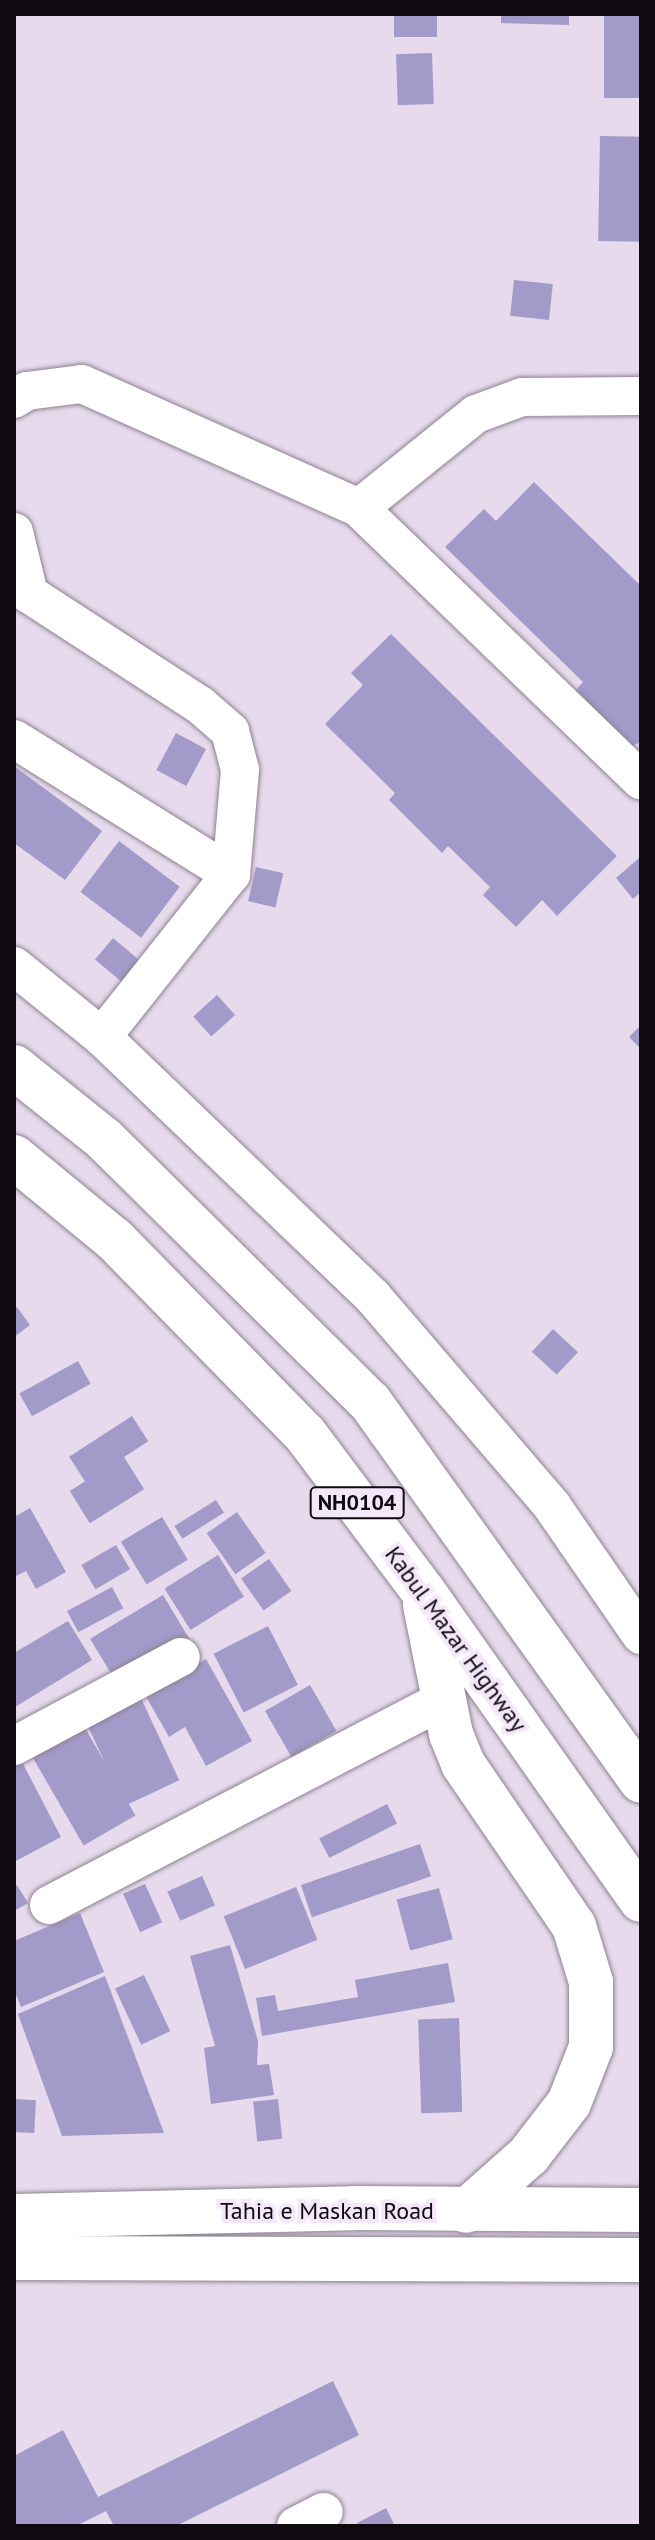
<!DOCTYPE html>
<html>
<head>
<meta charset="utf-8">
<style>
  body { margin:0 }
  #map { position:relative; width:655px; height:2540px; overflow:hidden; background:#e6daec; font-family:"PT Sans",sans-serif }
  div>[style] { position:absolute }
  .building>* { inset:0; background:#a29ac8; transform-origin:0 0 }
  .roads { filter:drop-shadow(0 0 2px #8e8292) drop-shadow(0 0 2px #8e8292) }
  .minor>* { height:38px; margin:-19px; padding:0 19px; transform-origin:19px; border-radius:19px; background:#fff }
  .major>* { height:44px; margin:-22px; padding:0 22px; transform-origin:22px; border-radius:22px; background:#fff }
  .highway>* { height:44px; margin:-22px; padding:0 22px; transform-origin:22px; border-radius:22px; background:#fff }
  span { translate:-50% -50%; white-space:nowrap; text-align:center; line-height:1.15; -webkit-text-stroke:8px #f4e7f9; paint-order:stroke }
  .shield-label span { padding:2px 6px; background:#f4e7f9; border:2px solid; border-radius:6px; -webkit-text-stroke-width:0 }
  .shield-label { font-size:22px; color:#0e0a10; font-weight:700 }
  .street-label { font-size:24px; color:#0e0a10 }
  .frame { position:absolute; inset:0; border:16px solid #0e0a10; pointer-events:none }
</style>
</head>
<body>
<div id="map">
  <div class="building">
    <i style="left:394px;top:14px;width:43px;height:23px"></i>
    <i style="clip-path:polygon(501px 14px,569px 14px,569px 25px,501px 23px)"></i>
    <i style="left:604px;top:14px;width:37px;height:84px"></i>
    <i style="left:432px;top:53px;width:51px;height:36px;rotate:88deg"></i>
    <i style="left:600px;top:136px;width:41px;height:105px;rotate:1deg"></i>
    <i style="left:514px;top:280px;width:39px;height:36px;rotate:6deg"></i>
    <i style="clip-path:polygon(534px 482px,641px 586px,641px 742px,632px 746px,576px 690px,583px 682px,445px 547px,484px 509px,496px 521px)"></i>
    <i style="clip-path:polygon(391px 634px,617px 856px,557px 916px,542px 900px,516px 927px,483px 895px,490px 887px,448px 846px,442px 853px,389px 800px,395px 793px,325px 724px,363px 685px,351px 673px)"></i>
    <i style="left:176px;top:733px;width:34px;height:42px;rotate:28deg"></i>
    <i style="clip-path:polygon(14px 766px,102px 831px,65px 880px,14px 843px)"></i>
    <i style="left:119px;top:841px;width:76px;height:64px;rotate:37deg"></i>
    <i style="clip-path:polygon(639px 858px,641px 892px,633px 899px,616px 878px)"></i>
    <i style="left:256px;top:867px;width:28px;height:35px;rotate:13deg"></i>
    <i style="left:113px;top:938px;width:35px;height:28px;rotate:40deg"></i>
    <i style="left:217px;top:995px;width:27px;height:32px;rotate:48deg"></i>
    <i style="clip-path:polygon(641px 1025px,641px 1049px,629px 1037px)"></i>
    <i style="clip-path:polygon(17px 1307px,30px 1325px,14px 1337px,14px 1309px)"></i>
    <i style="left:553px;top:1329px;width:34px;height:31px;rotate:43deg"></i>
    <i style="left:78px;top:1361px;width:26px;height:67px;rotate:61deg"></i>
    <i style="left:132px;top:1416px;width:30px;height:75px;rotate:57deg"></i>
    <i style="left:124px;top:1457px;width:38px;height:64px;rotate:58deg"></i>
    <i style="left:216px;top:1500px;width:15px;height:49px;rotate:58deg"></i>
    <i style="clip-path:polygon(30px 1508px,66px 1572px,36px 1589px,26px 1571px,14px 1577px,14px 1517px)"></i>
    <i style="left:237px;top:1512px;width:50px;height:37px;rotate:55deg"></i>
    <i style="left:162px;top:1517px;width:50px;height:48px;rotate:59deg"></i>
    <i style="left:116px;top:1545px;width:28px;height:40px;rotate:60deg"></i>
    <i style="left:218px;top:1555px;width:49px;height:63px;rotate:58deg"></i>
    <i style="left:269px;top:1559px;width:39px;height:34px;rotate:55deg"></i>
    <i style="left:112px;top:1587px;width:24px;height:51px;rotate:62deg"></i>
    <i style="left:163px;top:1595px;width:51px;height:85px;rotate:59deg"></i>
    <i style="clip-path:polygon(68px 1621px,92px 1660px,15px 1707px,14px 1653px)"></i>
    <i style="left:268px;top:1626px;width:66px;height:61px;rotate:63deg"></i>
    <i style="clip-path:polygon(206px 1659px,252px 1741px,206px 1766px,185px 1727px,169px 1737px,144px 1693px)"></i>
    <i style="left:310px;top:1685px;width:53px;height:52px;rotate:60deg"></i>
    <i style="left:140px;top:1696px;width:93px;height:60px;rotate:65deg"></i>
    <i style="left:85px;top:1728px;width:101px;height:60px;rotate:60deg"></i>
    <i style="clip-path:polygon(21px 1760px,61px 1837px,14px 1862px,14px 1764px)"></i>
    <i style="left:387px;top:1804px;width:22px;height:76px;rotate:63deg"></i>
    <i style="left:420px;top:1844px;width:34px;height:126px;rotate:71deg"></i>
    <i style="left:202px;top:1876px;width:32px;height:38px;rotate:66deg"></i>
    <i style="left:145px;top:1884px;width:42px;height:24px;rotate:66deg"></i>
    <i style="clip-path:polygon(17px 1885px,28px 1903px,14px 1911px,14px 1887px)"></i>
    <i style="left:296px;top:1887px;width:57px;height:78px;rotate:68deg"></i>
    <i style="left:439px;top:1888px;width:53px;height:44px;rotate:75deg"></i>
    <i style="clip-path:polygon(80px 1913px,104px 1972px,21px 2007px,14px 1990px,14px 1941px)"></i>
    <i style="clip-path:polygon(230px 1945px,258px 2041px,257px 2065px,269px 2064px,274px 2095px,211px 2104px,204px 2048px,215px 2046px,190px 1956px)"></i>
    <i style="clip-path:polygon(448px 1963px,455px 2002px,262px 2036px,256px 1998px,275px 1995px,278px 2011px,358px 1997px,355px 1980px)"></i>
    <i style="left:144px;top:1975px;width:62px;height:32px;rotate:65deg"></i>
    <i style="clip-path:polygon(105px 1976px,164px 2133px,62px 2136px,18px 2014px)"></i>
    <i style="left:459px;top:2018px;width:94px;height:41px;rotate:88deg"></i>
    <i style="left:14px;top:2099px;width:22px;height:33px;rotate:3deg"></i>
    <i style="left:278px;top:2099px;width:40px;height:25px;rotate:84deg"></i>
    <i style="clip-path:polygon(333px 2381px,359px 2435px,176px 2526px,114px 2526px,106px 2511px,76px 2526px,14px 2526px,14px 2456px,63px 2430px,98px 2497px)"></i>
    <i style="clip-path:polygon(386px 2508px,395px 2526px,359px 2526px,357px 2523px)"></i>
  </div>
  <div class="roads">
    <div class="minor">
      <i style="left:14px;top:399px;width:15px;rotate:-32deg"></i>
      <i style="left:27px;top:391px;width:55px;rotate:-7.3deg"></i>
      <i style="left:82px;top:384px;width:303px;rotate:24.1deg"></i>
      <i style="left:359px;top:508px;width:392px;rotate:44deg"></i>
      <i style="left:359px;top:508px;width:150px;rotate:-38.8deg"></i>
      <i style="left:476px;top:414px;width:49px;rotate:-20.3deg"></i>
      <i style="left:522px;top:397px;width:119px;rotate:-0.5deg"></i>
      <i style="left:14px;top:532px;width:64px;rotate:76.4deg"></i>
      <i style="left:29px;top:594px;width:204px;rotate:33deg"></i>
      <i style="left:200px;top:705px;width:40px;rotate:41deg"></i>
      <i style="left:230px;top:731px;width:40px;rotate:75.6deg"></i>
      <i style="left:240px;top:770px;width:104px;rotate:94.9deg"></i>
      <i style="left:231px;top:874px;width:208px;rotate:128.4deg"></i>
      <i style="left:14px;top:739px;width:256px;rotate:31.9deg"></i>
      <i style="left:14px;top:966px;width:113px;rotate:38.9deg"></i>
      <i style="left:102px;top:1037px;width:376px;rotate:43.8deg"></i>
      <i style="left:373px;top:1297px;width:275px;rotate:49.4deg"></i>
      <i style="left:552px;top:1506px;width:157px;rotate:55.4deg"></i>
      <i style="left:14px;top:1746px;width:189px;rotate:-28.1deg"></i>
      <i style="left:49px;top:1905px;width:445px;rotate:-27.5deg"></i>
      <i style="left:296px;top:2526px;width:31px;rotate:-27deg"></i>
    </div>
    <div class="major">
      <i style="left:14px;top:2216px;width:340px;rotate:-1.3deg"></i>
      <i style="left:354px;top:2208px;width:287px;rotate:0.4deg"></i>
      <i style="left:14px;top:2258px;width:627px;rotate:0.18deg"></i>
    </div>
    <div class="highway">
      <i style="left:14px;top:1067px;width:115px;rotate:38.7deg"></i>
      <i style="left:104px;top:1139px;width:374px;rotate:44.7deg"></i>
      <i style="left:370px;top:1402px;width:466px;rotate:54.4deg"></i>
      <i style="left:14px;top:1157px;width:129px;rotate:39.4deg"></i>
      <i style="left:114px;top:1239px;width:273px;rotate:45.6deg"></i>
      <i style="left:305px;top:1434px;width:196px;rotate:53.1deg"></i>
      <i style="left:423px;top:1591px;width:378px;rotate:54.8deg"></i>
      <i style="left:425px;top:1605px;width:132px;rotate:78.6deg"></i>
      <i style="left:451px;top:1734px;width:32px;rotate:68deg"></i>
      <i style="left:463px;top:1764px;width:196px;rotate:55.6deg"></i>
      <i style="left:574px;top:1926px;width:59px;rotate:73.1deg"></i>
      <i style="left:591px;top:1982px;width:65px;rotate:90deg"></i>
      <i style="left:591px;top:2047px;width:60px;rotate:111.4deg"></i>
      <i style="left:569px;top:2103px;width:66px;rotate:127.6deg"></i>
      <i style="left:529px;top:2155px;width:84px;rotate:138.4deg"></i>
    </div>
  </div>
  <div class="shield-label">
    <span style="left:357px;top:1503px">NH0104</span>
  </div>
  <div class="street-label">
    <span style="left:456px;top:1639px;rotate:54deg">Kabul Mazar Highway</span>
    <span style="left:327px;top:2211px">Tahia e Maskan Road</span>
  </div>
  <div class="frame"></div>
</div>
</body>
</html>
